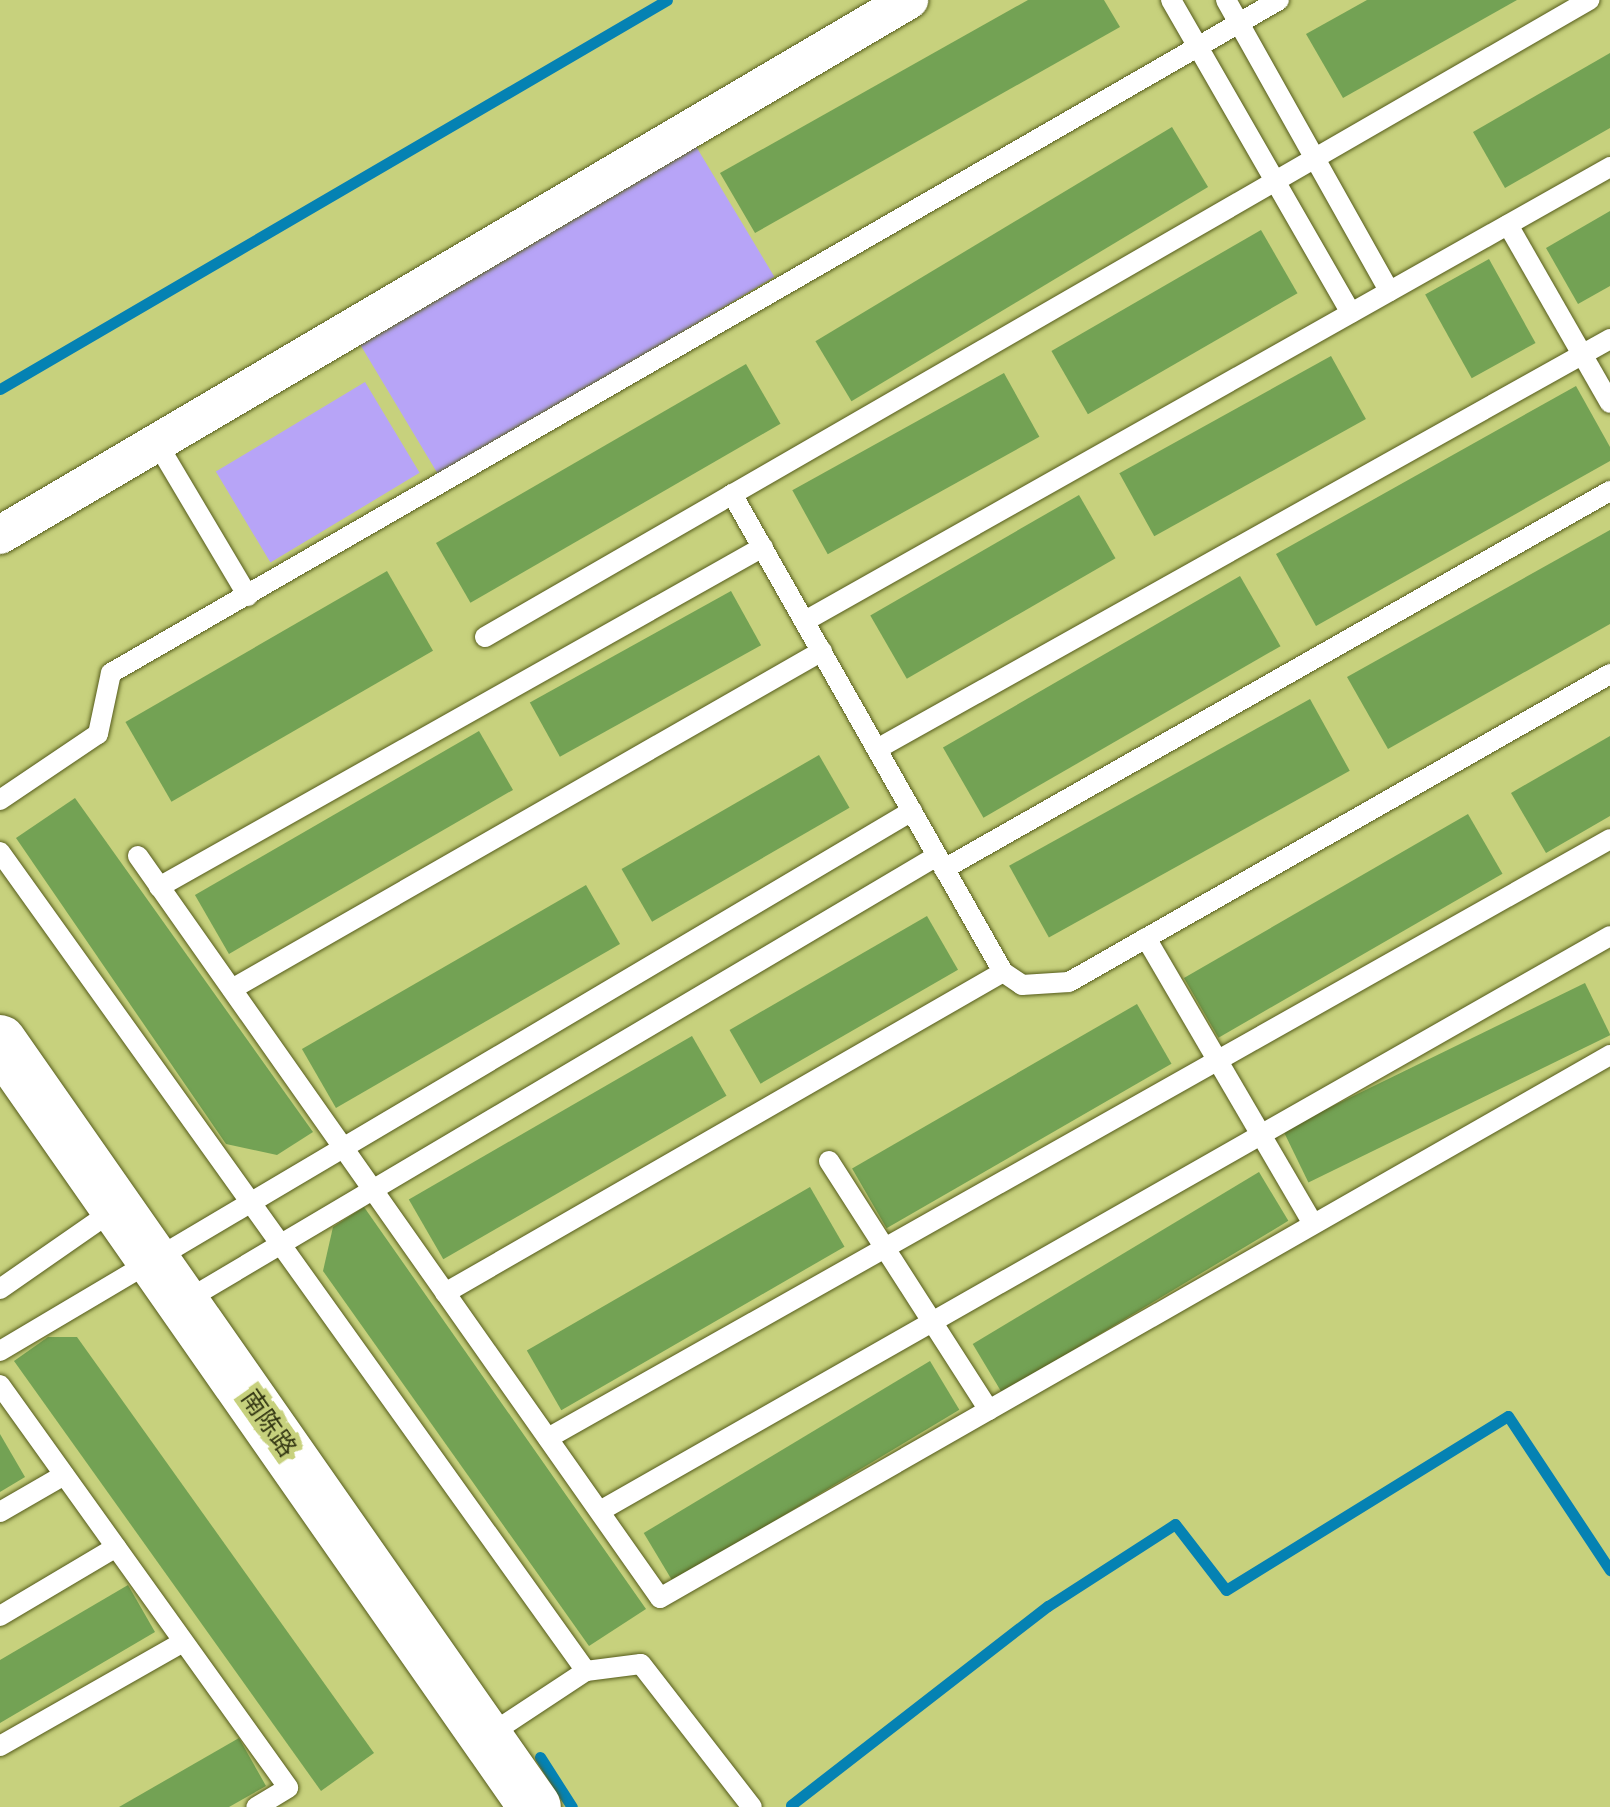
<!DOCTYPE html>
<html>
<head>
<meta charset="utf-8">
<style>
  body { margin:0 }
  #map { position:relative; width:1610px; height:1807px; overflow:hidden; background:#c7d17d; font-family:"IBM Plex Sans","Noto Sans SC",sans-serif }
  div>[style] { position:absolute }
  .green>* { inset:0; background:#b7a4f7; transform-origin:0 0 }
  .stream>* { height:11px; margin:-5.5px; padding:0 5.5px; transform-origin:5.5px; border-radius:5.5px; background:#0582b3 }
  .building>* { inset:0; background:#73a254; transform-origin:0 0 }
  .roads { filter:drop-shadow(0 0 2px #565c1c) drop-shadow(0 0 2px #565c1c) }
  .lane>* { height:20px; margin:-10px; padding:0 10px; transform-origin:10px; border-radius:10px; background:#fff }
  .street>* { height:38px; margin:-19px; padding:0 19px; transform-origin:19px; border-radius:19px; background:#fff }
  .secondary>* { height:52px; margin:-26px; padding:0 26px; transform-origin:26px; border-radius:26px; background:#fff }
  span { translate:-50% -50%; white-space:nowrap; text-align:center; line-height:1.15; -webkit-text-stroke:10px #c7d17d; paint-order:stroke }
  .street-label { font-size:25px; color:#313411 }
</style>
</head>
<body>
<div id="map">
  <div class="green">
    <i style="left:694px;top:143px;width:156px;height:390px;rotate:59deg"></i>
    <i style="left:365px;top:382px;width:106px;height:174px;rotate:59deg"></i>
  </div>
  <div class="stream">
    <i style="left:0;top:389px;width:772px;rotate:-30.25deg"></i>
    <i style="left:540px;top:1757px;width:59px;rotate:57.4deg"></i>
    <i style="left:791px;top:1805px;width:325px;rotate:-37.8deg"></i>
    <i style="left:1048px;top:1606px;width:151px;rotate:-32.8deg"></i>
    <i style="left:1175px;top:1524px;width:83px;rotate:52.3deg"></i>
    <i style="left:1226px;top:1590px;width:331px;rotate:-31.7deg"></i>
    <i style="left:1508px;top:1416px;width:185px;rotate:56.5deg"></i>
  </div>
  <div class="building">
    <i style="clip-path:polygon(1028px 0,1104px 0,1120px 27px,755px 233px,720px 173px)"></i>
    <i style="clip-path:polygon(1367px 0,1517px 0,1343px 98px,1306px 34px)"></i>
    <i style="clip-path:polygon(1610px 53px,1610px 128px,1505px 188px,1473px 132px)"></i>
    <i style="left:1172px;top:127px;width:70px;height:416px;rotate:59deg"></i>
    <i style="clip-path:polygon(1610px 211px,1610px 286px,1578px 304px,1546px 248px)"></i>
    <i style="left:1261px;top:230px;width:73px;height:242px;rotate:60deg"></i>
    <i style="left:1489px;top:259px;width:96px;height:73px;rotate:61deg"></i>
    <i style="left:1331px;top:356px;width:72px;height:242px;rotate:61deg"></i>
    <i style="left:746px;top:364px;width:69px;height:358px;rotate:60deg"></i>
    <i style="left:1004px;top:373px;width:73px;height:242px;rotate:61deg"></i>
    <i style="clip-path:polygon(1576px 386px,1610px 447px,1610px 461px,1316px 626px,1276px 554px)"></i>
    <i style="left:1079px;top:495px;width:73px;height:241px;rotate:60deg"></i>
    <i style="clip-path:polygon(1610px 530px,1610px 624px,1388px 749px,1347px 677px)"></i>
    <i style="left:387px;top:571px;width:92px;height:302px;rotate:60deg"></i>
    <i style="left:1240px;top:576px;width:81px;height:343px;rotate:60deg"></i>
    <i style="left:731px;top:591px;width:62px;height:230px;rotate:61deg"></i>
    <i style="left:1310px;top:699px;width:82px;height:344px;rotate:61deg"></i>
    <i style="left:479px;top:731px;width:68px;height:328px;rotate:60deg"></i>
    <i style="clip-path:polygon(1610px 736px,1610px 816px,1546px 853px,1511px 793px)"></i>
    <i style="left:819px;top:755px;width:61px;height:228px;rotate:60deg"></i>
    <i style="clip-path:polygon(75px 798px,313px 1132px,277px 1155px,226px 1144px,16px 838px)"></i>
    <i style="left:1468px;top:814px;width:69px;height:328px;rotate:60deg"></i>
    <i style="left:586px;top:885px;width:68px;height:328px;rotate:60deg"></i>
    <i style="left:927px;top:916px;width:62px;height:228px;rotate:60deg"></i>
    <i style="left:1585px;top:983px;width:58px;height:336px;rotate:64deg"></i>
    <i style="left:1137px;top:1004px;width:69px;height:329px;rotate:60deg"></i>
    <i style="left:692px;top:1036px;width:69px;height:327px;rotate:60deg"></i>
    <i style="left:1259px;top:1172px;width:57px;height:334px;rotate:59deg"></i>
    <i style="left:810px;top:1187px;width:69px;height:327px;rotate:60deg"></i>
    <i style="clip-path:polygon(364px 1207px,646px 1609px,589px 1646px,323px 1271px,333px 1227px)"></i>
    <i style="clip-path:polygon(48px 1337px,77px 1337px,374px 1753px,321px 1791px,14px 1361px)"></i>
    <i style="left:930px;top:1361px;width:57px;height:334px;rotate:59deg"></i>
    <i style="clip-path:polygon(0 1434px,25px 1477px,0 1492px)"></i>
    <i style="clip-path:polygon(128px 1585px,155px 1632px,0 1723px,0 1660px)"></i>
    <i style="clip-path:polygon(239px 1738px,266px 1786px,229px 1807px,119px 1807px)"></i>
  </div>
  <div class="roads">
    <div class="lane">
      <i style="left:1171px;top:0;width:361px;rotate:60.1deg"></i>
      <i style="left:1226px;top:0;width:334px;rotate:60.7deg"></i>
      <i style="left:1508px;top:225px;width:205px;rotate:60.2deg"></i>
      <i style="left:157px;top:443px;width:178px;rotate:59.3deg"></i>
      <i style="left:732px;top:494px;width:549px;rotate:60.45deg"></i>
      <i style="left:1003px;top:972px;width:23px;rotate:34deg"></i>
      <i style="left:1022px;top:985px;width:47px;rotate:-3.7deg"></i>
      <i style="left:1069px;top:982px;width:623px;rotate:-29.65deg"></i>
      <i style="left:805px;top:621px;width:924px;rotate:-29.42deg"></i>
      <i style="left:485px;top:637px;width:1275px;rotate:-29.98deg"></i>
      <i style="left:877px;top:749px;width:840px;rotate:-29.22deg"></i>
      <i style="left:0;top:800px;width:118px;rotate:-34deg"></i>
      <i style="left:98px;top:734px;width:62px;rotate:-78deg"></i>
      <i style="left:111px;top:673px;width:1348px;rotate:-29.95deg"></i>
      <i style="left:0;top:852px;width:1007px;rotate:54.42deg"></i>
      <i style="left:586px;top:1671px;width:116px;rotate:146.6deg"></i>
      <i style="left:138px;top:856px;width:907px;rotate:54.87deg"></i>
      <i style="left:660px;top:1598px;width:1094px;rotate:-29.75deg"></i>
      <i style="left:944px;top:869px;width:766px;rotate:-29.58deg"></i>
      <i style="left:159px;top:887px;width:693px;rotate:-29.38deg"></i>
      <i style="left:1146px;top:938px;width:331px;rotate:59.7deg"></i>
      <i style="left:232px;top:989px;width:680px;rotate:-29.81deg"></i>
      <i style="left:829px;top:1161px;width:296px;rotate:57.3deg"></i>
      <i style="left:0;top:1289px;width:140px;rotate:-34.8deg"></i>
      <i style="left:445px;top:1293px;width:644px;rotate:-29.91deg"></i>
      <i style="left:185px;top:1301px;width:874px;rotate:-30.62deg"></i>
      <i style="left:0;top:1351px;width:1060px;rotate:-30.63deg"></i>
      <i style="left:0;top:1385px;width:495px;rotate:54.4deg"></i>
      <i style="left:288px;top:1788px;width:37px;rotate:149deg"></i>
      <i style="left:548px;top:1438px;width:1219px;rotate:-29.42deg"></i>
      <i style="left:600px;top:1511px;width:1162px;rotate:-29.65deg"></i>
      <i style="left:0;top:1512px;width:74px;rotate:-30deg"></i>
      <i style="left:0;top:1616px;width:135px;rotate:-30.7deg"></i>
      <i style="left:586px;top:1671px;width:55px;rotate:-7.3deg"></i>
      <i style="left:641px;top:1664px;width:181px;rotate:52.2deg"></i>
      <i style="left:0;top:1746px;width:210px;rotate:-29.6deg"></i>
    </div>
    <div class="street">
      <i style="left:0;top:535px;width:1055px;rotate:-30.48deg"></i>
    </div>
    <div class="secondary">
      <i style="left:0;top:1041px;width:934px;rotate:55.07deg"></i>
    </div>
  </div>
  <div class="street-label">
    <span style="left:269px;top:1423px;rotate:55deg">南陈路</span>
  </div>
</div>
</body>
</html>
